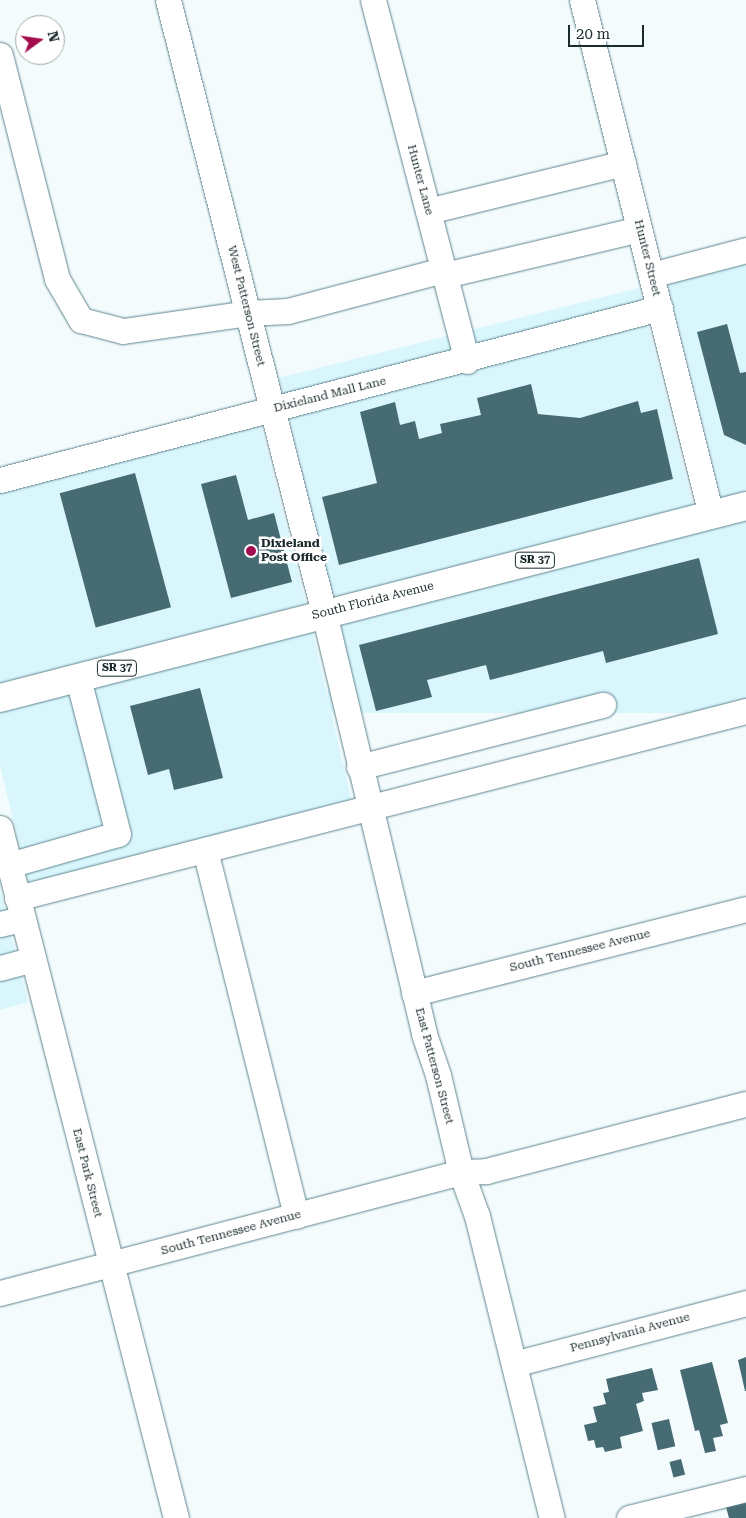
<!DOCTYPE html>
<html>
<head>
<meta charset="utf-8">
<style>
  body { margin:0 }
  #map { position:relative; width:746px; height:1518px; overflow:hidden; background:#f3fbfd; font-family:"Roboto Serif",serif }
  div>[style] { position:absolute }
  .built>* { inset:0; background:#d9f6fd; transform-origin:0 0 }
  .building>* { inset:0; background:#476b73; transform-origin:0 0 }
  .roads { filter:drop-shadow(0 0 1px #5f848d) drop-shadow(0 0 1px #5f848d) }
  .minor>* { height:25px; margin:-12.5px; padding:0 12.5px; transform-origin:12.5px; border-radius:12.5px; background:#fff }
  .major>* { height:28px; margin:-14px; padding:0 14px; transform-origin:14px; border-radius:14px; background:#fff }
  .dots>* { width:14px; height:14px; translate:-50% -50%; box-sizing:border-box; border:2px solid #fff; border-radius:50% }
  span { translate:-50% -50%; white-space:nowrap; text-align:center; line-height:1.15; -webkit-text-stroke:5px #fff; paint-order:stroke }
  .shield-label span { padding:1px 4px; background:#fff; border:1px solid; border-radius:4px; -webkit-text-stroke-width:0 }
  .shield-label { font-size:11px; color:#1a2a2d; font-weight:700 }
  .street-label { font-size:12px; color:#1a2a2d }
  .poi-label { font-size:12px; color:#1a2a2d; font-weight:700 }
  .left { translate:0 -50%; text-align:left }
  .north { position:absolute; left:15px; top:15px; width:50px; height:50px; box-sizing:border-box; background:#fff; border:1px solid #a3aaab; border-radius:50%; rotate:76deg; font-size:14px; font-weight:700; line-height:20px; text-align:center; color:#1a2a2d }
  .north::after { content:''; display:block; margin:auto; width:18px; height:22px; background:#a30d4d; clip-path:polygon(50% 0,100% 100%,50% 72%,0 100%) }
  .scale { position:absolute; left:568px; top:25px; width:76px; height:22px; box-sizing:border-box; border:2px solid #1a2a2d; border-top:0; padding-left:6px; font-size:15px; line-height:18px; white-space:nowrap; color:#1a2a2d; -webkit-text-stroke:4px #fff; paint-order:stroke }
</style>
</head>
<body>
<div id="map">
  <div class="built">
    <i style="clip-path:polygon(746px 255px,746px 493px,722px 499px,667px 279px)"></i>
    <i style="left:639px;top:288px;width:225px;height:371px;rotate:76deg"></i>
    <i style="clip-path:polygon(255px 402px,306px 604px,0 684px,0 473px)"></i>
    <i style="left:746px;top:520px;width:193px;height:418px;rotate:90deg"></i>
    <i style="clip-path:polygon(312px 629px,353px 807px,29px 886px,0 766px,0 711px)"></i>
    <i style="clip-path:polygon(0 889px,28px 1002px,0 1010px)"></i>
  </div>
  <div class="building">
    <i style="clip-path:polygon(727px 324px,740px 373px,746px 372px,746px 445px,724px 435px,697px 332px)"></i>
    <i style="clip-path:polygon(531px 384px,538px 414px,580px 418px,638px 401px,641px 413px,657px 409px,673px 479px,339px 565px,322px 497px,377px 483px,360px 412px,395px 402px,400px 425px,415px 421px,419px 439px,442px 433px,440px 424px,481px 415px,477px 398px)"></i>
    <i style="left:135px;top:473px;width:139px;height:78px;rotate:75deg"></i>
    <i style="clip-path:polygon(236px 475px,248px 520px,274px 513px,292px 582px,231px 598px,201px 484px)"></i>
    <i style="clip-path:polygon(699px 558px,718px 634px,606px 663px,603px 651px,490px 680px,486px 665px,427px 680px,432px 697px,376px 711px,359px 645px)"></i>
    <i style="clip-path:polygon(200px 688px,223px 778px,174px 790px,169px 769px,148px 775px,130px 706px)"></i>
    <i style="clip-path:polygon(746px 1357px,746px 1391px,745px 1391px,738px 1360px)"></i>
    <i style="clip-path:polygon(712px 1362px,728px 1423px,720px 1425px,723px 1436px,713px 1438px,716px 1451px,705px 1453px,699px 1430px,695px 1431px,680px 1370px)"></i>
    <i style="clip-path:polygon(652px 1368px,658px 1390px,642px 1393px,644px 1401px,636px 1404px,643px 1431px,620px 1437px,622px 1448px,605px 1452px,603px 1447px,596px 1448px,594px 1440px,588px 1441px,584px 1425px,597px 1422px,593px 1407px,606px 1404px,603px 1393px,609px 1392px,606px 1379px)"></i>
    <i style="left:669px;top:1419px;width:28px;height:18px;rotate:77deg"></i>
    <i style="left:681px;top:1459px;width:16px;height:12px;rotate:75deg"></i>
    <i style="clip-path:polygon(746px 1502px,746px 1518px,729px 1518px,726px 1507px)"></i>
  </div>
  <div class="roads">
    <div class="minor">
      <i style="left:168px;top:0;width:633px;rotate:75.72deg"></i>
      <i style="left:324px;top:613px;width:433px;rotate:76.6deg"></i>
      <i style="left:424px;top:1034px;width:43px;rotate:71.1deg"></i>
      <i style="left:438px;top:1075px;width:100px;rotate:76.7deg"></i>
      <i style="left:461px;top:1172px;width:47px;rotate:70deg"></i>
      <i style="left:477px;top:1216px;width:311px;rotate:76.1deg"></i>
      <i style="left:373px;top:0;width:373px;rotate:75.4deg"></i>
      <i style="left:582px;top:0;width:531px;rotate:75.94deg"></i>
      <i style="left:0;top:55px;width:231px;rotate:75.7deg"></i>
      <i style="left:57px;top:279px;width:48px;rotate:59.7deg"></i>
      <i style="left:81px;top:320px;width:43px;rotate:14.7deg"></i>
      <i style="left:123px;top:331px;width:126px;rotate:-8.2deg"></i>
      <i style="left:248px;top:313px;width:40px;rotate:-2.9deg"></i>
      <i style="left:288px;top:311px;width:160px;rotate:-14.8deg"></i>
      <i style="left:428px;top:211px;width:201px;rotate:-13.8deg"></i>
      <i style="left:445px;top:275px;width:199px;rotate:-13.3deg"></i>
      <i style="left:651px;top:275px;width:98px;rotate:-14.7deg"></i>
      <i style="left:0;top:480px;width:682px;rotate:-14.61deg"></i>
      <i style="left:359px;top:767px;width:252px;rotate:-14.3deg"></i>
      <i style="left:0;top:828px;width:712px;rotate:75.69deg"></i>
      <i style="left:205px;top:850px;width:377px;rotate:76deg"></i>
      <i style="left:9px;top:865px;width:113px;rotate:-15.9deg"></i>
      <i style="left:118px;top:834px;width:161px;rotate:-104.4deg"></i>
      <i style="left:17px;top:898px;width:753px;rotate:-14.39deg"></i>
      <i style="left:0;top:924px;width:23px;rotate:-13deg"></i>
      <i style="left:0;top:968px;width:34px;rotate:-15deg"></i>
      <i style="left:414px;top:993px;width:342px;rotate:-14.2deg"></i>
      <i style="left:0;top:1293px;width:477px;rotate:-14.7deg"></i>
      <i style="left:461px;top:1172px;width:25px;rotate:-2deg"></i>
      <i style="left:486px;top:1171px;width:268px;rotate:-14.5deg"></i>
      <i style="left:514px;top:1364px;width:240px;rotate:-14.7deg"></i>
      <i style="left:629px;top:1518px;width:121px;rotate:-13.9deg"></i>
    </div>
    <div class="major">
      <i style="left:0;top:698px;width:770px;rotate:-14.43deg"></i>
    </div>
  </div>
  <div class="dots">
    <i style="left:251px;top:551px;background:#a30d4d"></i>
  </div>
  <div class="shield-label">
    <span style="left:535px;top:560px">SR 37</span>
    <span style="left:117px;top:668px">SR 37</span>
  </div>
  <div class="street-label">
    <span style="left:420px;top:180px;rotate:75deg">Hunter Lane</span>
    <span style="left:647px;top:258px;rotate:76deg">Hunter Street</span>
    <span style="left:246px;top:306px;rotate:76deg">West Patterson Street</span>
    <span style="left:330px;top:395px;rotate:-14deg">Dixieland Mall Lane</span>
    <span style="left:373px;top:601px;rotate:-14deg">South Florida Avenue</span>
    <span style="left:580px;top:951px;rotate:-14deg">South Tennessee Avenue</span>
    <span style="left:434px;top:1066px;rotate:75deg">East Patterson Street</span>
    <span style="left:87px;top:1173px;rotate:76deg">East Park Street</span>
    <span style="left:231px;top:1233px;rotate:-15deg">South Tennessee Avenue</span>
    <span style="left:630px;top:1333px;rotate:-15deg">Pennsylvania Avenue</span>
  </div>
  <div class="poi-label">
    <span class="left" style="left:261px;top:551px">Dixieland<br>Post Office</span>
  </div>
  <div class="north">N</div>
  <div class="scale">20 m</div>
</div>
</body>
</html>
